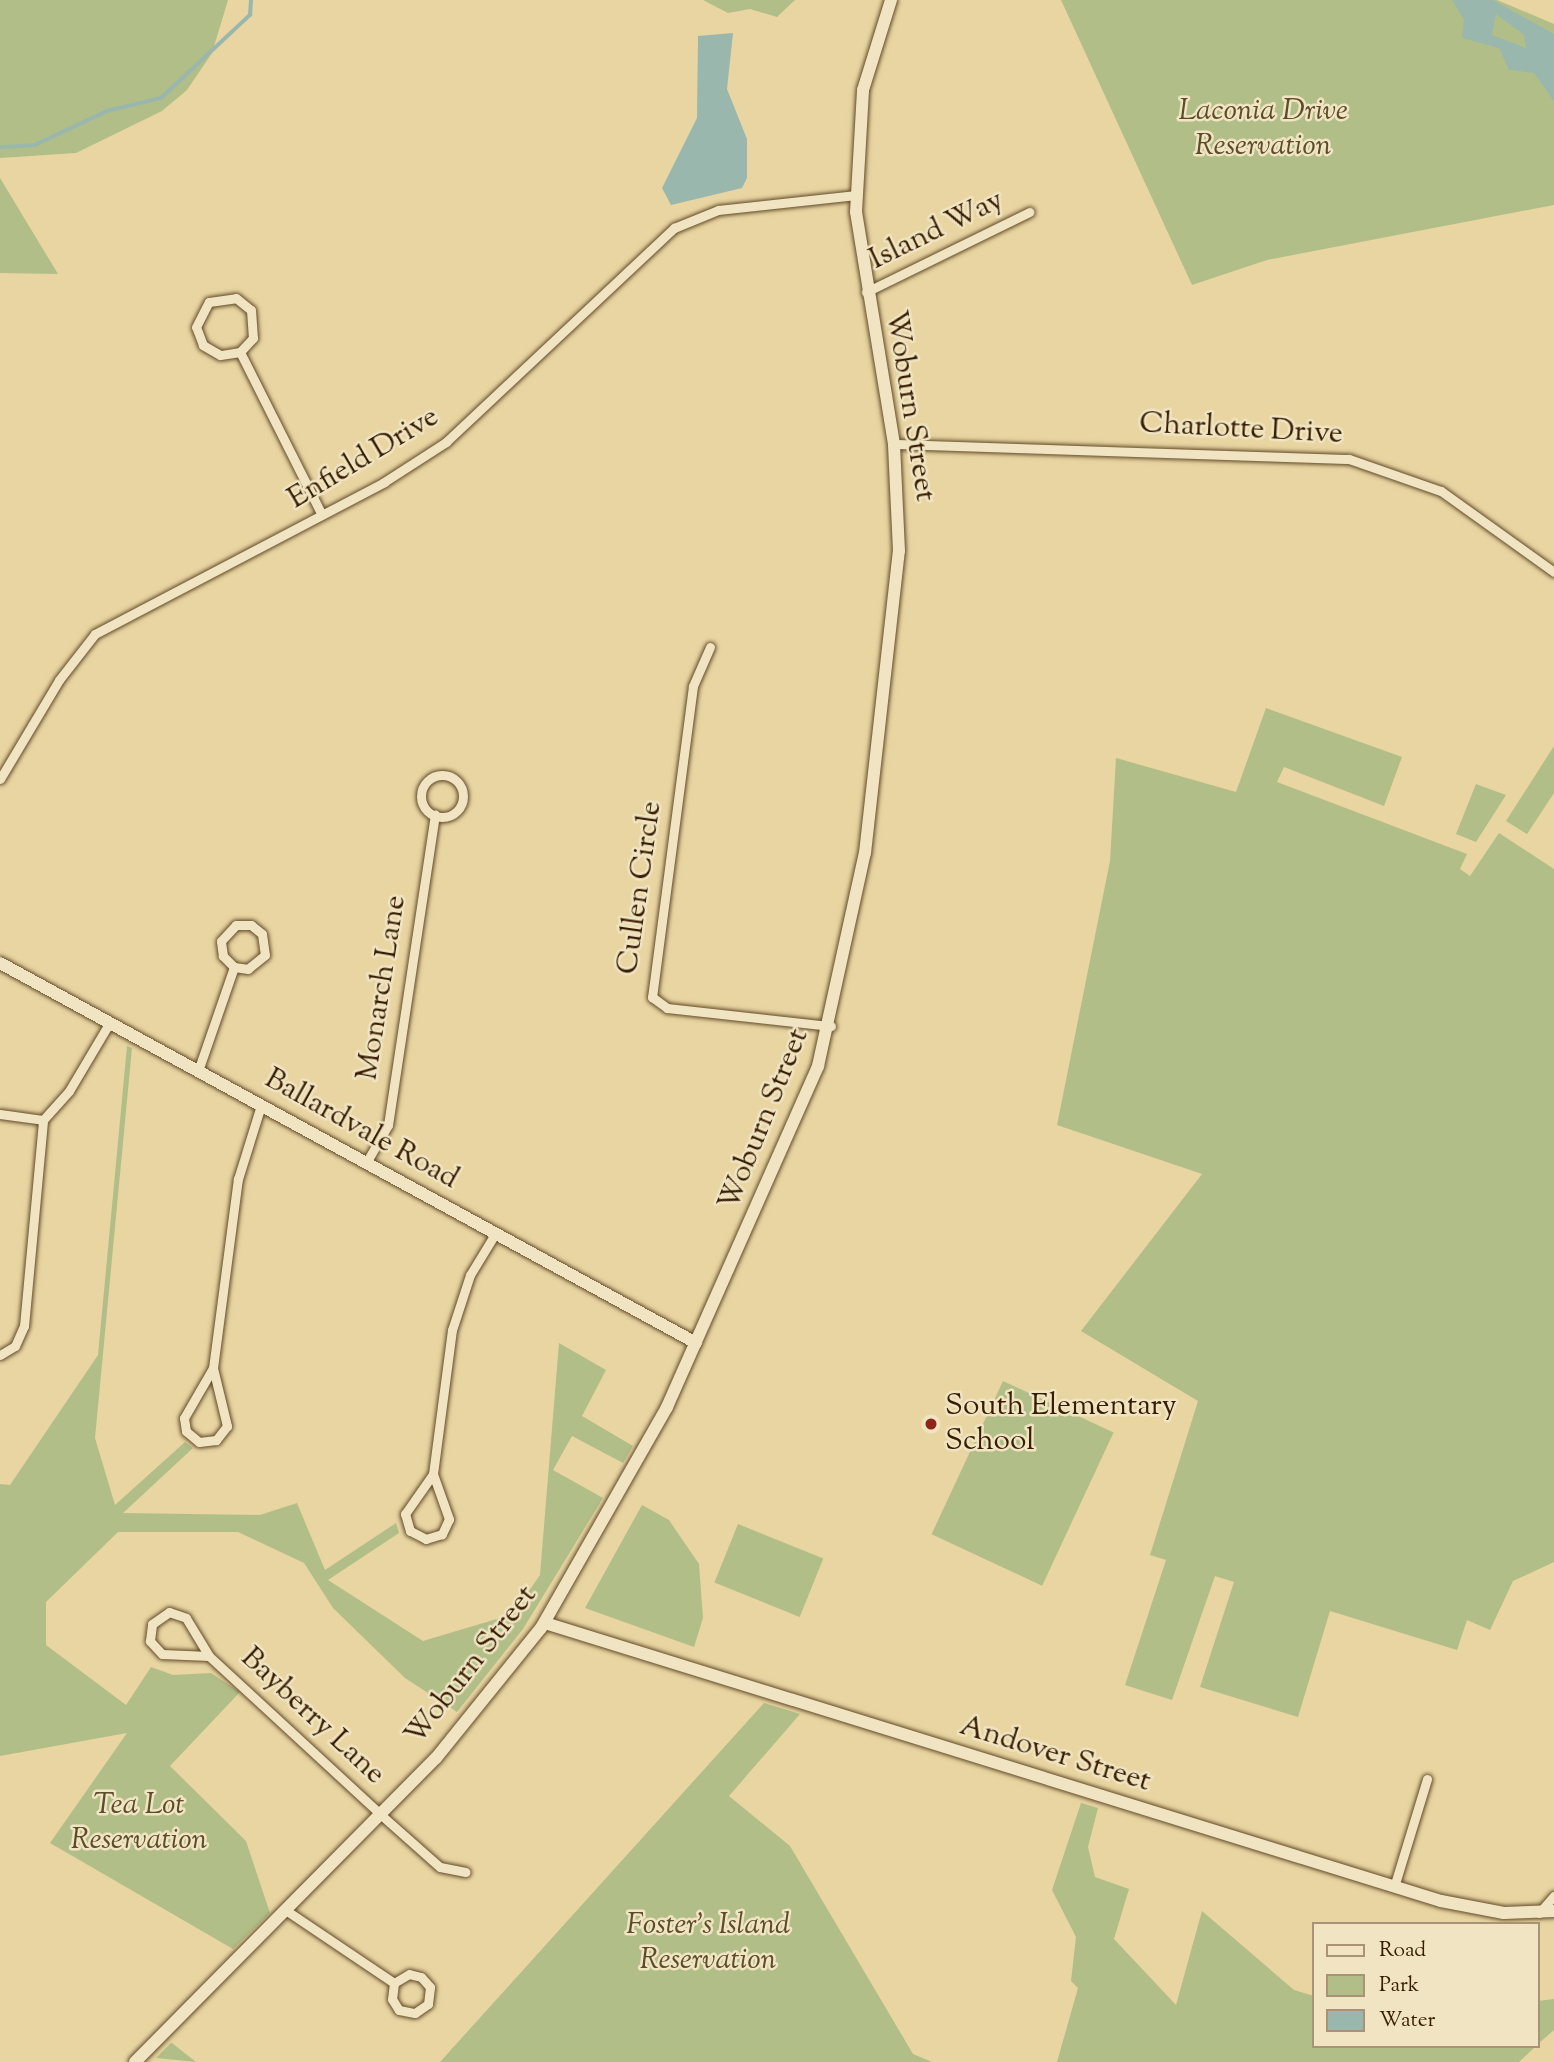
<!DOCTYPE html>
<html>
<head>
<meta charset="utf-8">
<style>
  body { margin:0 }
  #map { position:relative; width:1554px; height:2062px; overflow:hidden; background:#e8d5a2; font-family:"Sorts Mill Goudy",serif }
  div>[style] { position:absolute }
  .green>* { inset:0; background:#b2be88; transform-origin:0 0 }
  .water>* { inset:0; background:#99b7ad }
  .stream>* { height:3.5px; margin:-1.75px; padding:0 1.75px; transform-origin:1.75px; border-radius:1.75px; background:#99b7ad }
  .roads { filter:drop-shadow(0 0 2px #634b28) drop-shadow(0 0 2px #634b28) }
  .minor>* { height:9px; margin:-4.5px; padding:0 4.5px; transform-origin:4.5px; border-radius:4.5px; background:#f0e4c3 }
  .minor>.ring { margin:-4.5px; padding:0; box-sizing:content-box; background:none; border:9px solid #f0e4c3; border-radius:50% }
  .tertiary>* { height:12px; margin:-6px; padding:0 6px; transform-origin:6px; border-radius:6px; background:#f0e4c3 }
  .dots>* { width:19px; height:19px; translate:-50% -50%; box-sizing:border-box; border:4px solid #f0e4c3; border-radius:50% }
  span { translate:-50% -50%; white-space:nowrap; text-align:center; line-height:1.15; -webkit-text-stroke:5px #f0e4c3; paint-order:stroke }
  .park-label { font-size:30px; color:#5c4d29; font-style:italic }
  .street-label { font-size:30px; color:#371d00 }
  .poi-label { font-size:30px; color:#371d00 }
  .left { translate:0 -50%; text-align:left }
  .legend { position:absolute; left:1312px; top:1922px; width:228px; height:126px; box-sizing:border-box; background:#f0e4c3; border:2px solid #a69475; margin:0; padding:9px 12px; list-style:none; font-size:21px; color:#371d00 }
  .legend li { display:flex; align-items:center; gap:14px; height:35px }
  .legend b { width:35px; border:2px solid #a69475 }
</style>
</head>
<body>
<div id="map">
  <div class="green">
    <i style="clip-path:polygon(0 0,228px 0,212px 53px,187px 90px,162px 111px,76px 153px,0 158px)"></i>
    <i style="clip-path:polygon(703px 0,795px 0,777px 17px,750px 9px,728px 13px)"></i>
    <i style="clip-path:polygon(1061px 0,1497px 0,1554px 24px,1554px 205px,1267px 260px,1192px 285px)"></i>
    <i style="clip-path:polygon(0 178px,58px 274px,0 273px)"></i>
    <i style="clip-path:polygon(1266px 708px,1402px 757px,1384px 806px,1284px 767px,1277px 782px,1467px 854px,1460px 869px,1470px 876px,1499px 833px,1554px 869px,1554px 1562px,1513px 1581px,1490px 1630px,1467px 1620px,1457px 1650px,1330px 1611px,1298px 1717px,1200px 1687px,1234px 1582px,1215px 1576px,1172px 1700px,1125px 1685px,1166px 1560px,1150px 1555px,1198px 1401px,1081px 1331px,1202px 1174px,1057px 1125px,1110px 861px,1116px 758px,1236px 792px)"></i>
    <i style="clip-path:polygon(1554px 746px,1554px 793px,1527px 834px,1506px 821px)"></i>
    <i style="clip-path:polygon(1476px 784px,1506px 795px,1476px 842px,1456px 834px)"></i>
    <i style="clip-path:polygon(127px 1046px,132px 1048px,95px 1438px,115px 1505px,185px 1442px,193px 1448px,123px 1513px,260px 1515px,297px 1503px,325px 1570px,396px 1523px,399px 1533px,328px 1580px,423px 1641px,513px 1614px,540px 1575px,559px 1343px,606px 1370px,582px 1416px,633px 1446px,623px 1463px,572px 1436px,553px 1470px,603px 1498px,523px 1629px,457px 1712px,405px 1678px,333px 1608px,304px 1563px,238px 1532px,118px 1532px,46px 1602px,46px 1645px,126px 1705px,151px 1667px,173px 1675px,211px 1673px,240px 1692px,170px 1766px,246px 1841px,270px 1913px,233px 1949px,50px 1843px,127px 1733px,0 1756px,0 1484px,10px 1485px,98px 1355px)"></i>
    <i style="left:1003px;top:1381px;width:122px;height:169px;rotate:25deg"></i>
    <i style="clip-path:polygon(642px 1505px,669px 1520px,699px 1564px,703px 1618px,694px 1647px,585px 1608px)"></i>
    <i style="left:738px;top:1524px;width:92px;height:63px;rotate:22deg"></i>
    <i style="clip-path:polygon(764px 1703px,800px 1714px,729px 1796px,790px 1846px,913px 2054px,932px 2062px,440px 2062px)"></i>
    <i style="clip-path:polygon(1081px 1803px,1098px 1808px,1088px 1847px,1095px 1877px,1129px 1889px,1114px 1939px,1176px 2005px,1202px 1911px,1294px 1990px,1314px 1996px,1314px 2046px,1536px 2046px,1519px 2062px,1057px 2062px,1078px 1988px,1071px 1981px,1076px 1937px,1052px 1890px)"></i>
    <i style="clip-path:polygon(1554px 1999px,1554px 2030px,1538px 2044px,1538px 2001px)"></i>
    <i style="clip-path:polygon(171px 2043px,172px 2043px,196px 2062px,156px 2058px)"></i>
  </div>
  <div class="water">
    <i style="clip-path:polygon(evenodd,1452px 0,1493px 0,1554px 34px,1554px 101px,1534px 73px,1509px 70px,1499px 48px,1462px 38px,1464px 20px,1452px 0,1496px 14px,1524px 35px,1526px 48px,1492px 35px,1496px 14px)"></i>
    <i style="clip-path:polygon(733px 33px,727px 89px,747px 139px,747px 178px,742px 188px,671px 205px,662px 188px,697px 118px,698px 36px)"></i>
  </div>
  <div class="stream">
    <i style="left:0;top:147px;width:35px;rotate:-3deg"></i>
    <i style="left:35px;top:145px;width:80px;rotate:-25.3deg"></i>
    <i style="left:107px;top:111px;width:56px;rotate:-13.5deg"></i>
    <i style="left:161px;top:98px;width:122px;rotate:-43deg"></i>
    <i style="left:250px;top:15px;width:15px;rotate:-86deg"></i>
  </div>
  <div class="roads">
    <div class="minor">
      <i style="left:866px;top:292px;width:182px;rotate:-26.1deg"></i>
      <i style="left:240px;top:352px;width:20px;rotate:171deg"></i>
      <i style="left:220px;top:355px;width:20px;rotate:-150deg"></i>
      <i style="left:203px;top:345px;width:19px;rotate:-111deg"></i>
      <i style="left:196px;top:327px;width:28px;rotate:-63deg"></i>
      <i style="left:209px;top:302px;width:27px;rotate:-8deg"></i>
      <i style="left:236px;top:298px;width:19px;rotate:39deg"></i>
      <i style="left:251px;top:310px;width:28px;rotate:86deg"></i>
      <i style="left:253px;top:338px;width:19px;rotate:133deg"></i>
      <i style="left:240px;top:352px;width:182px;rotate:63.3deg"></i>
      <i style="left:894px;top:444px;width:455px;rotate:1.9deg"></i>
      <i style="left:1349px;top:459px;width:97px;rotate:19.2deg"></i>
      <i style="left:1441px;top:491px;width:139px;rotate:35.6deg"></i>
      <i style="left:710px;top:647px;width:43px;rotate:113.6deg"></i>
      <i style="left:693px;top:686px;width:314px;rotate:97.5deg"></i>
      <i style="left:652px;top:997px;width:19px;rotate:36deg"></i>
      <i style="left:667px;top:1008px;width:165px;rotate:6.3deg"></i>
      <i class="ring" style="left:421px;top:775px;width:33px;height:33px"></i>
      <i style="left:0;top:779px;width:115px;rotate:-59.2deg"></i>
      <i style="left:59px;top:680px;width:58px;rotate:-52deg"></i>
      <i style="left:95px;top:634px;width:327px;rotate:-27.7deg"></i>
      <i style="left:384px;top:482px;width:74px;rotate:-32.8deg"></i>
      <i style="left:446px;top:442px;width:313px;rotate:-43.2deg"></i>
      <i style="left:674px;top:228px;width:48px;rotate:-22.2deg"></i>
      <i style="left:718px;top:210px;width:139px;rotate:-6.2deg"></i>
      <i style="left:198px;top:1071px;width:110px;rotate:-70.9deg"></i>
      <i style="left:234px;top:967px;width:16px;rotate:-135deg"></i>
      <i style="left:223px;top:956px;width:15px;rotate:-98deg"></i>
      <i style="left:221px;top:941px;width:22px;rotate:-47deg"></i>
      <i style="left:236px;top:925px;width:15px"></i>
      <i style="left:251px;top:925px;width:14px;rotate:39deg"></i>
      <i style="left:262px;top:934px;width:21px;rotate:82deg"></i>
      <i style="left:265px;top:955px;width:22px;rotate:141deg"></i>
      <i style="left:248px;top:969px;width:14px;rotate:-172deg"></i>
      <i style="left:0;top:1114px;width:43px;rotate:7.9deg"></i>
      <i style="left:43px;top:1120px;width:39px;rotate:-48deg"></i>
      <i style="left:69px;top:1091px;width:80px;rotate:-59.3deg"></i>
      <i style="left:366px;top:1163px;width:44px;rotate:-59.9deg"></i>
      <i style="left:388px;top:1125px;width:314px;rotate:-81.4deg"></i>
      <i style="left:0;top:1355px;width:17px;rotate:-31deg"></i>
      <i style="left:15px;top:1346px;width:22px;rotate:-66deg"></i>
      <i style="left:24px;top:1326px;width:207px;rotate:-84.7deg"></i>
      <i style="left:213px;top:1368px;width:60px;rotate:76.4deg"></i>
      <i style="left:227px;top:1426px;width:18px;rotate:128deg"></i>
      <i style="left:216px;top:1440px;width:17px;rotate:173deg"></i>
      <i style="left:199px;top:1442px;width:17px;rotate:-140deg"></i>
      <i style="left:186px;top:1431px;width:13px;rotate:-99deg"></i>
      <i style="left:184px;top:1418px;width:58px;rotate:-59.9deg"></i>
      <i style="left:213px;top:1368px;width:191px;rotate:-82.5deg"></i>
      <i style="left:238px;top:1179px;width:77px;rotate:-72.7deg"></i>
      <i style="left:433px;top:1474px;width:48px;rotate:70.4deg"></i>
      <i style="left:449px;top:1519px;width:17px;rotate:115deg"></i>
      <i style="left:442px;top:1534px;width:17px;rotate:163deg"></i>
      <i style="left:426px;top:1539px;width:18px;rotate:-153deg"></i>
      <i style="left:410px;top:1531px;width:18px;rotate:-106deg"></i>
      <i style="left:405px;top:1514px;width:49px;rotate:-55deg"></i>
      <i style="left:433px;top:1474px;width:145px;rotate:-82.5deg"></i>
      <i style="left:452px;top:1330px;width:58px;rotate:-71.9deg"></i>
      <i style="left:470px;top:1275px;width:48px;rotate:-58.6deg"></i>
      <i style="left:209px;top:1656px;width:47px;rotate:-177.6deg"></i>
      <i style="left:162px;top:1654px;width:18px;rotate:-133deg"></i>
      <i style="left:150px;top:1641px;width:17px;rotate:-83deg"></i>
      <i style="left:152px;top:1624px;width:21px;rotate:-35deg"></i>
      <i style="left:169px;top:1612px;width:18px;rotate:19deg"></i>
      <i style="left:186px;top:1618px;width:44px;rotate:58.8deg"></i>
      <i style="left:209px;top:1656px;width:233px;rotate:42.7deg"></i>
      <i style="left:380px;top:1814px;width:80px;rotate:41.5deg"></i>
      <i style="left:440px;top:1867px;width:26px;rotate:11deg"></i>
      <i style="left:1394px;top:1887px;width:113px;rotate:-73deg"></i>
      <i style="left:287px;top:1911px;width:129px;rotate:33.9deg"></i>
      <i style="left:394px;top:1983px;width:16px;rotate:97deg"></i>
      <i style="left:392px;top:1999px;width:13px;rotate:58deg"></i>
      <i style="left:399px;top:2010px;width:16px;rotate:11deg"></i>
      <i style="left:415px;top:2013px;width:16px;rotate:-35deg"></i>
      <i style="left:428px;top:2004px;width:17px;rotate:-83deg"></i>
      <i style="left:430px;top:1987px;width:13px;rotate:-132deg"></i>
      <i style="left:421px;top:1977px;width:12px;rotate:-166deg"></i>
      <i style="left:409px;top:1974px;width:17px;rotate:149deg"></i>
      <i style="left:1539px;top:1913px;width:23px;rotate:-49deg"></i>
    </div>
    <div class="tertiary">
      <i style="left:0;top:963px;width:793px;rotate:28.63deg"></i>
      <i style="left:545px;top:1623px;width:938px;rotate:17.24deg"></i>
      <i style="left:1441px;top:1901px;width:64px;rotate:10.8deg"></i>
      <i style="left:1504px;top:1913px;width:50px;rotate:-2.3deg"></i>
      <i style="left:135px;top:2062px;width:428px;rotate:-45.3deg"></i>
      <i style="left:436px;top:1758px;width:167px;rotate:-51.1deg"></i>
      <i style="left:541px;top:1628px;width:254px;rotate:-60.3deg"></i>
      <i style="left:667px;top:1407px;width:373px;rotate:-66.1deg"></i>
      <i style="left:818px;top:1066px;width:218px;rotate:-77.6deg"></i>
      <i style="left:865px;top:853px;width:304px;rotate:-83.6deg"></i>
      <i style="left:899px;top:551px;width:107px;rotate:-92.7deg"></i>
      <i style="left:894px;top:444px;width:235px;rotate:-99.3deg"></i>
      <i style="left:856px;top:212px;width:122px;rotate:-86.7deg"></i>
      <i style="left:863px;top:90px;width:94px;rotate:-72.7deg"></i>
    </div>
  </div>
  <div class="dots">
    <i style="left:931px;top:1424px;background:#8f2418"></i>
  </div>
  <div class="park-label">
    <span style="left:1263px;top:129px">Laconia Drive<br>Reservation</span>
    <span style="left:139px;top:1823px">Tea Lot<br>Reservation</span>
    <span style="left:708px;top:1943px">Foster's Island<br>Reservation</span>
  </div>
  <div class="street-label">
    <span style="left:937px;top:231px;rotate:-26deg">Island Way</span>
    <span style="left:909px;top:406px;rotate:81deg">Woburn Street</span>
    <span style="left:1241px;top:430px;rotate:3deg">Charlotte Drive</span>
    <span style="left:364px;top:459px;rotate:-31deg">Enfield Drive</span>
    <span style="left:641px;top:888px;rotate:-82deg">Cullen Circle</span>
    <span style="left:383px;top:988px;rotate:-81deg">Monarch Lane</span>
    <span style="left:765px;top:1120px;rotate:-68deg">Woburn Street</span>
    <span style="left:361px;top:1130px;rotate:29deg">Ballardvale Road</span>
    <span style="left:472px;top:1666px;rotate:-52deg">Woburn Street</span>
    <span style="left:312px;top:1717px;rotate:43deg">Bayberry Lane</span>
    <span style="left:1055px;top:1755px;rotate:17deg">Andover Street</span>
  </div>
  <div class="poi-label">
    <span class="left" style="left:945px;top:1424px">South Elementary<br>School</span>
  </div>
  <ul class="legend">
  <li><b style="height:9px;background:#f0e4c3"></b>Road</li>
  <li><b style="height:19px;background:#b2be88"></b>Park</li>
  <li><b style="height:19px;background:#99b7ad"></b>Water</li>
  </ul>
</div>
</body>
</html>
